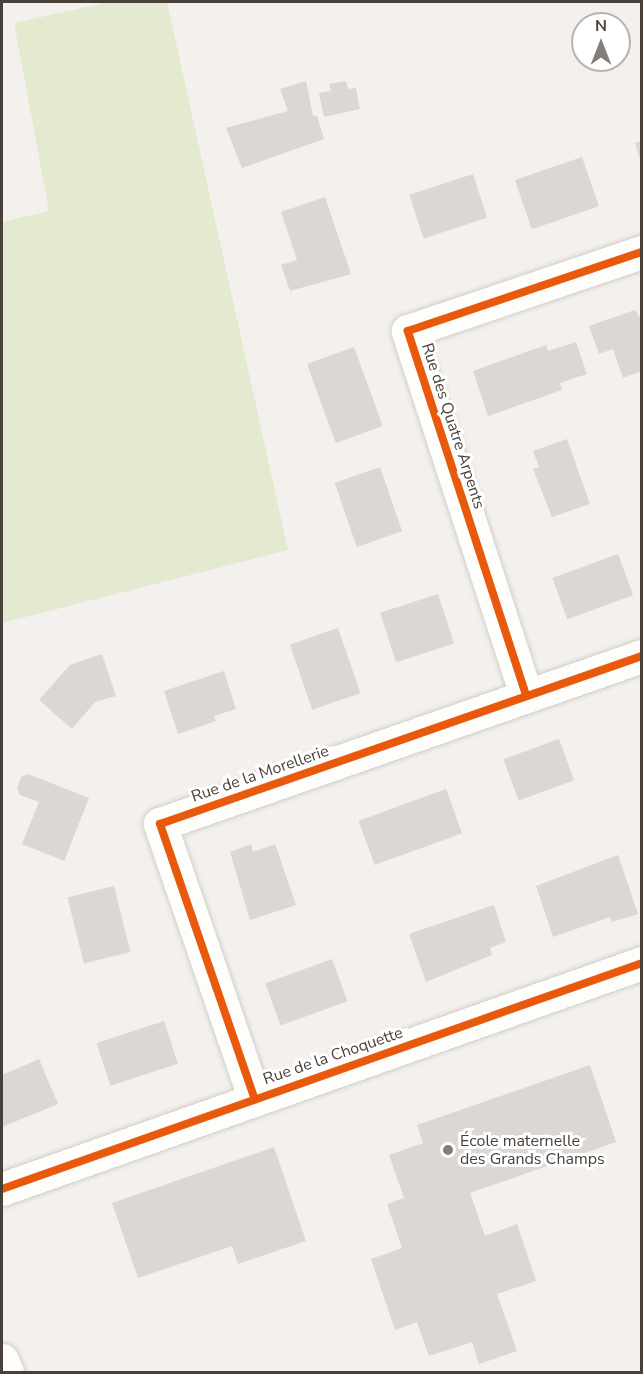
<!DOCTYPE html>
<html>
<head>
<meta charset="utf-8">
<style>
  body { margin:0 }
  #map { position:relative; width:643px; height:1374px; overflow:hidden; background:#f3f0ed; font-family:"Nunito Sans",sans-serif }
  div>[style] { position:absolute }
  .green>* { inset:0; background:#e4eacf }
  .building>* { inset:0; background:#dbd7d4; transform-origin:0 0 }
  .roads { filter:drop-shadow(0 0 2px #d1cecb) drop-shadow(0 0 2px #d1cecb) }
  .street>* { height:33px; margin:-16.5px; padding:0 16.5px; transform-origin:16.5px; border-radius:16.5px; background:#fdfdfc }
  .cycleway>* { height:8px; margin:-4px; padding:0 4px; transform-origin:4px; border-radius:4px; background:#e8590c }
  .dots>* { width:16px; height:16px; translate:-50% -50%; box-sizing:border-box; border:3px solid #fff; border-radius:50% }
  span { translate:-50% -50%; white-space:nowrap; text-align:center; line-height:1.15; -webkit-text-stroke:6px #fff; paint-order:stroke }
  .street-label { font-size:16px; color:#494039 }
  .poi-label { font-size:16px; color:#494039 }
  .left { translate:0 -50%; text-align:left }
  .frame { position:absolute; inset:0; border:3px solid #494039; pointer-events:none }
  .north { position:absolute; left:571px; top:12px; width:60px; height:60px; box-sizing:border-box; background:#fff; border:2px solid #b6b3b0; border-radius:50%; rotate:0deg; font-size:16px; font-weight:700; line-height:24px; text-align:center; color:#494039 }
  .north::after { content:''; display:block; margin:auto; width:21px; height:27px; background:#847e78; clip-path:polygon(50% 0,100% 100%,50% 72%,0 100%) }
</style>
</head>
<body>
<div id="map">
  <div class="green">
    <i style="clip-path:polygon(109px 2px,167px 2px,288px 550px,2px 623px,2px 222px,49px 211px,14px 23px)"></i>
  </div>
  <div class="building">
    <i style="clip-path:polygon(306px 81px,313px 116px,317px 116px,324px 139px,242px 168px,226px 128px,288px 111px,280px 89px)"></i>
    <i style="clip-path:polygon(346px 81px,348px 89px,356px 88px,360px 109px,324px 117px,319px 93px,331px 91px,329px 84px)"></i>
    <i style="clip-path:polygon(642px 141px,642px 162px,641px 162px,635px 143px)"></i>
    <i style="left:582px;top:157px;width:52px;height:71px;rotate:71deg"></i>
    <i style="left:473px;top:174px;width:46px;height:67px;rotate:72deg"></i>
    <i style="clip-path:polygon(325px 197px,351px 274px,290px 291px,281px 265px,297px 260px,281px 212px)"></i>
    <i style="clip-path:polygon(635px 310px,642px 320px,642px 371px,623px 378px,613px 349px,599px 354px,589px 326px)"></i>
    <i style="clip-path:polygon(576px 342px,587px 374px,560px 383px,562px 390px,488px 416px,473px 371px,546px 345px,548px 351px)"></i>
    <i style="left:354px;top:347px;width:84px;height:50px;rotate:70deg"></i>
    <i style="clip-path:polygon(567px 439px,590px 504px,552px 517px,533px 469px,539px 467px,533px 451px)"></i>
    <i style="left:380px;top:467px;width:68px;height:48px;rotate:71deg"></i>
    <i style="left:618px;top:554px;width:44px;height:70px;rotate:70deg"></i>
    <i style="left:438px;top:594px;width:52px;height:61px;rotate:72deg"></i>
    <i style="left:338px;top:628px;width:69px;height:51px;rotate:71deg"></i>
    <i style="clip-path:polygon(102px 654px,116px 696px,95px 702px,72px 729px,39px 700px,70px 665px)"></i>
    <i style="clip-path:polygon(224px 671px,236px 709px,214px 716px,216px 721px,178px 734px,164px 691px)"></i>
    <i style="left:559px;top:739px;width:44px;height:59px;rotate:70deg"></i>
    <i style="clip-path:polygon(28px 774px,89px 798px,64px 861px,22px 844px,39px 802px,20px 795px,17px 788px,21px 777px)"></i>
    <i style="left:446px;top:789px;width:47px;height:93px;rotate:70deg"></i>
    <i style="clip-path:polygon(251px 844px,253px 852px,275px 844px,296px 905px,250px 920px,230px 852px)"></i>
    <i style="clip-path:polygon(618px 855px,638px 914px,612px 922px,610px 917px,553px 937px,536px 886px)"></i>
    <i style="left:114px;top:886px;width:68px;height:48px;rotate:76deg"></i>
    <i style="clip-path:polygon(494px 905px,506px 942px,490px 948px,492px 955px,426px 982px,409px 934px)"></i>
    <i style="left:332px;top:959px;width:45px;height:71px;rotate:70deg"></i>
    <i style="left:164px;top:1021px;width:45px;height:71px;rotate:72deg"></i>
    <i style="clip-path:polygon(39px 1059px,58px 1104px,2px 1127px,2px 1075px)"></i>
    <i style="clip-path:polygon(590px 1065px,616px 1142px,470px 1193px,485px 1236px,517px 1224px,536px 1281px,497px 1294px,517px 1351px,479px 1364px,472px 1342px,429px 1356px,417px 1322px,395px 1330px,371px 1259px,402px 1248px,387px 1204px,404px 1198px,389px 1155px,423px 1143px,417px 1125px)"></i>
    <i style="clip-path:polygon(274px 1147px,306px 1241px,238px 1264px,232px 1246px,138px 1278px,112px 1203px)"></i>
  </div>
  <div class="roads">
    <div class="street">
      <i style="left:526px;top:695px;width:383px;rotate:-108deg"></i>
      <i style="left:408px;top:331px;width:247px;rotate:-18.7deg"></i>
      <i style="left:254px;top:1097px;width:289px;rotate:-109deg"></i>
      <i style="left:160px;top:824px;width:510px;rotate:-19.22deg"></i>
      <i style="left:2px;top:1189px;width:679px;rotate:-19.45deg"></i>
      <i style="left:2px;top:1360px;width:13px;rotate:67deg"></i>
    </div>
  </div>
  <div class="cycleway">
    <i style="left:526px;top:695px;width:383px;rotate:-108deg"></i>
    <i style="left:408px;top:331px;width:247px;rotate:-18.7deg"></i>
    <i style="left:254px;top:1097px;width:289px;rotate:-109deg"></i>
    <i style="left:160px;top:824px;width:510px;rotate:-19.22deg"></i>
    <i style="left:2px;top:1189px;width:679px;rotate:-19.45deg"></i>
  </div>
  <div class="dots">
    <i style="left:448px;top:1150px;background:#847e78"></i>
  </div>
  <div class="street-label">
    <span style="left:453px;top:426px;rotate:72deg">Rue des Quatre Arpents</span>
    <span style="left:260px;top:774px;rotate:-19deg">Rue de la Morellerie</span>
    <span style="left:333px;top:1056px;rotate:-19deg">Rue de la Choquette</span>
  </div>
  <div class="poi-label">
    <span class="left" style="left:460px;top:1150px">École maternelle<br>des Grands Champs</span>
  </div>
  <div class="frame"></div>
  <div class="north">N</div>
</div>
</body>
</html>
